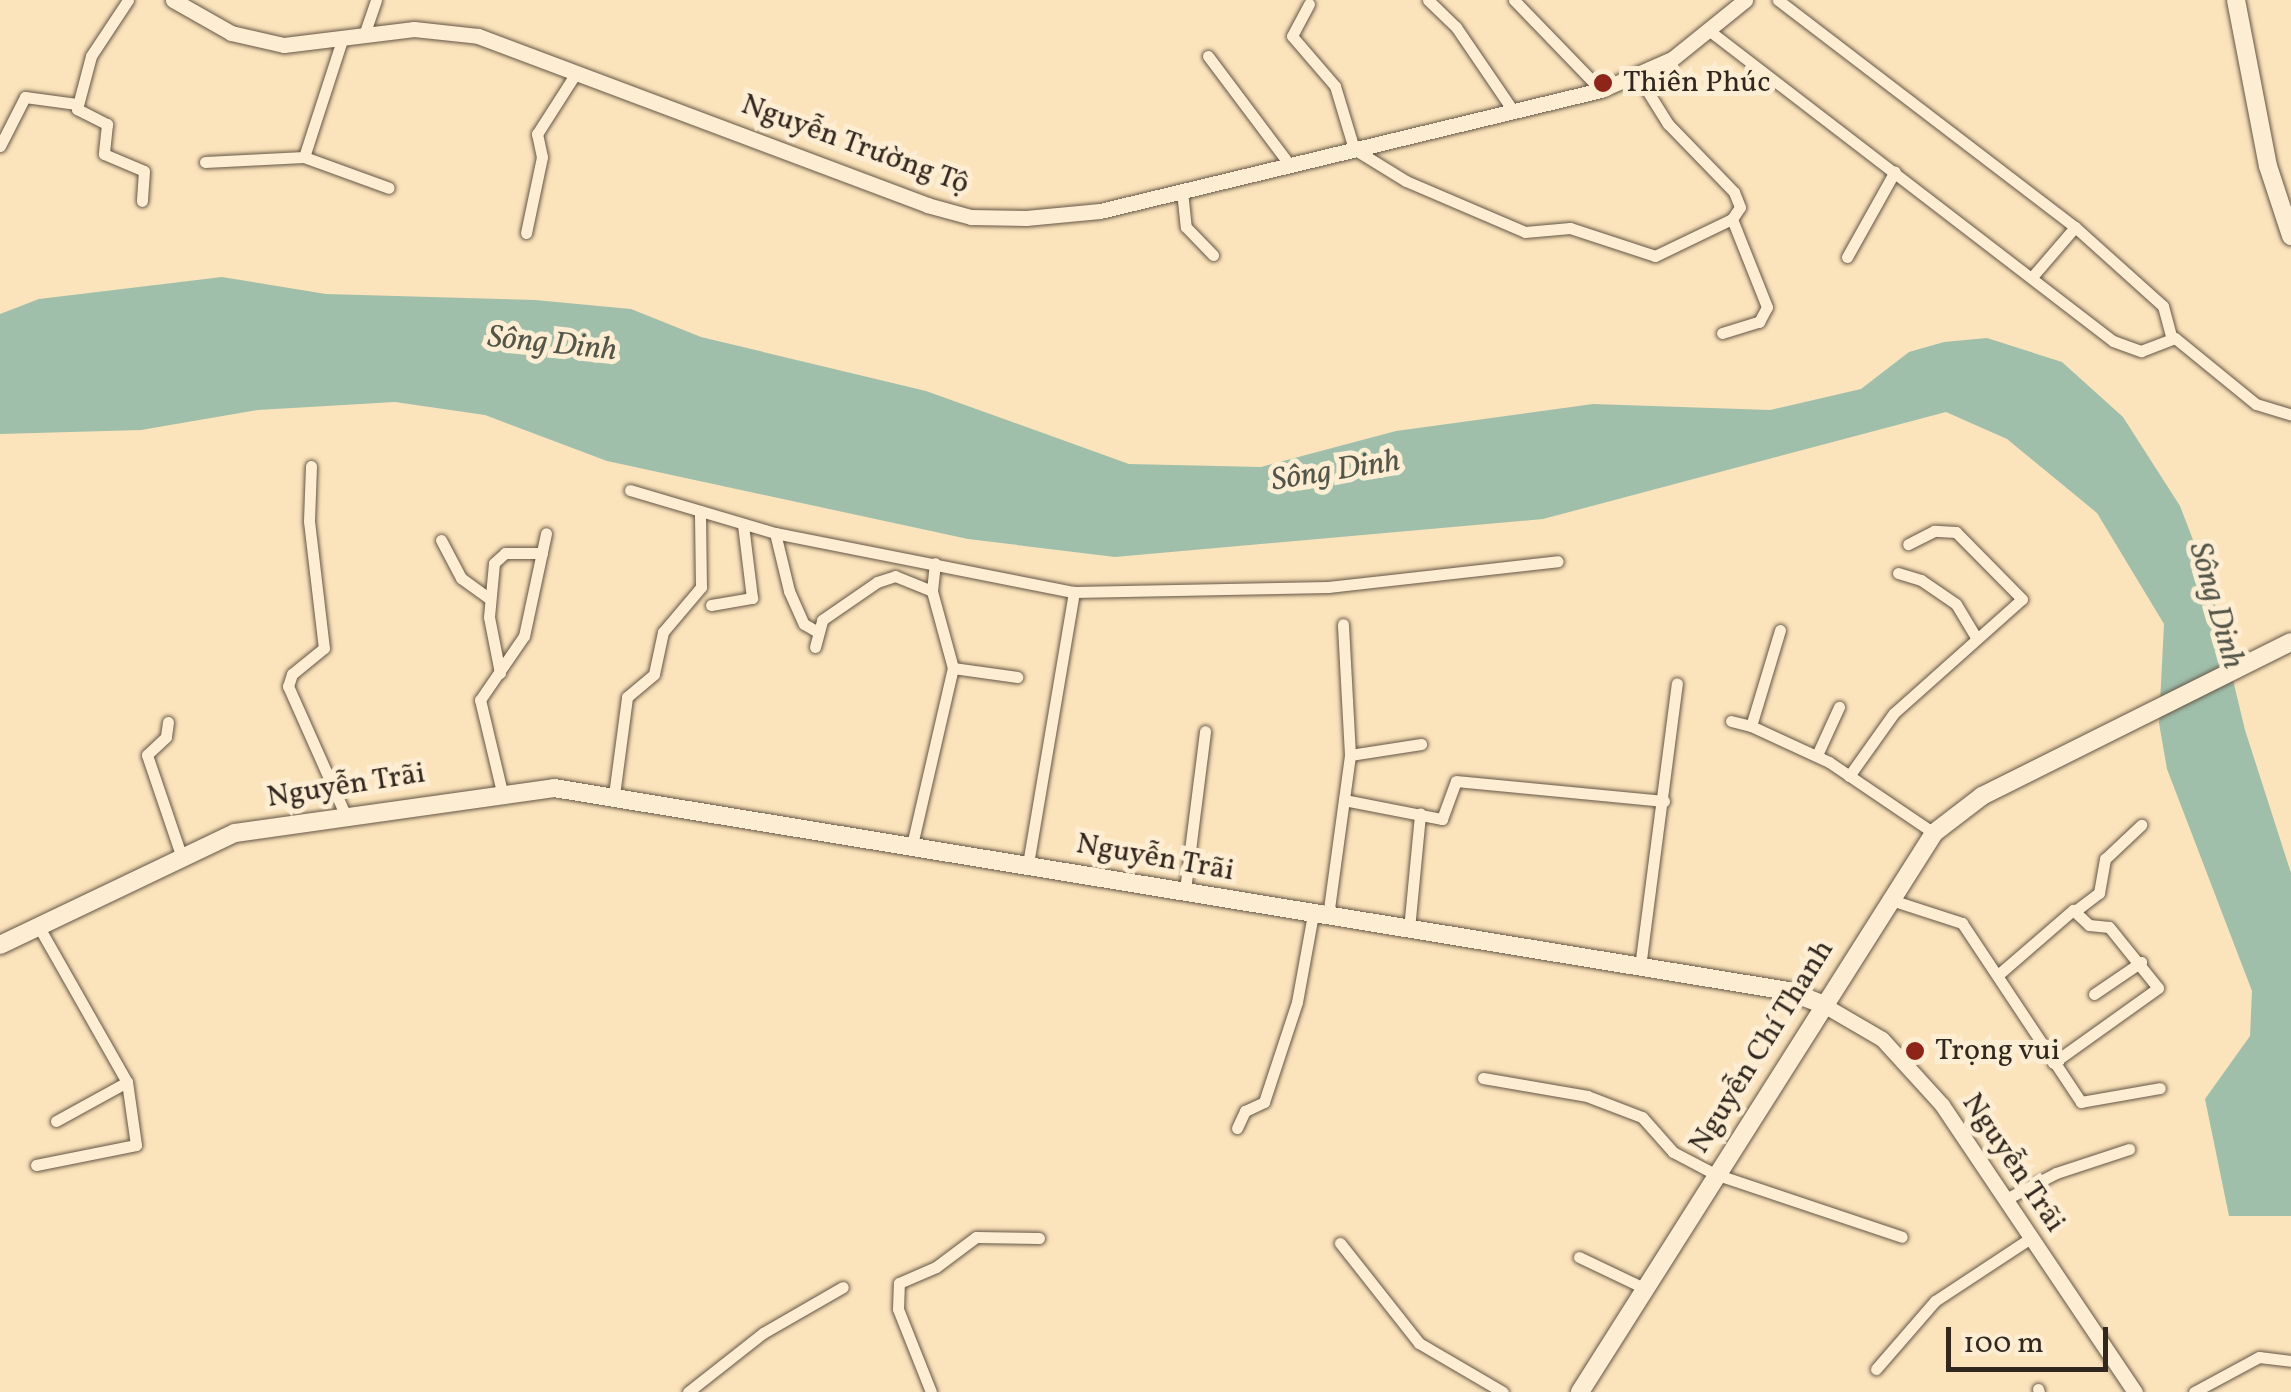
<!DOCTYPE html>
<html>
<head>
<meta charset="utf-8">
<style>
  body { margin:0 }
  #map { position:relative; width:2291px; height:1392px; overflow:hidden; background:#fbe3bb; font-family:Vollkorn,serif }
  div>[style] { position:absolute }
  .water>* { inset:0; background:#a0bfaa }
  .roads { filter:drop-shadow(0 0 2px #645645) drop-shadow(0 0 2px #645645) }
  .minor>* { height:11px; margin:-5.5px; padding:0 5.5px; transform-origin:5.5px; border-radius:5.5px; background:#fcedd3 }
  .tertiary>* { height:15px; margin:-7.5px; padding:0 7.5px; transform-origin:7.5px; border-radius:7.5px; background:#fcedd3 }
  .secondary>* { height:18px; margin:-9px; padding:0 9px; transform-origin:9px; border-radius:9px; background:#fcedd3 }
  .dots>* { width:28px; height:28px; translate:-50% -50%; box-sizing:border-box; border:5px solid #fcedd3; border-radius:50% }
  span { translate:-50% -50%; white-space:nowrap; text-align:center; line-height:1.15; -webkit-text-stroke:10px #fcedd3; paint-order:stroke }
  .poi-label { font-size:30px; color:#32271e }
  .left { translate:0 -50%; text-align:left }
  .street-label { font-size:30px; color:#32271e }
  .water-label { font-size:32px; color:#535548; font-style:italic }
  .scale { position:absolute; left:1946px; top:1327px; width:162px; height:45px; box-sizing:border-box; border:5px solid #32271e; border-top:0; padding-left:12px; font-size:30px; line-height:35px; white-space:nowrap; color:#32271e; -webkit-text-stroke:8px #fcedd3; paint-order:stroke }
</style>
</head>
<body>
<div id="map">
  <div class="water">
    <i style="clip-path:polygon(222px 277px,326px 294px,535px 300px,631px 309px,701px 337px,926px 391px,1129px 464px,1261px 467px,1396px 431px,1593px 404px,1770px 410px,1861px 389px,1909px 352px,1944px 342px,1987px 338px,2062px 362px,2123px 417px,2180px 506px,2210px 584px,2245px 730px,2291px 873px,2291px 1216px,2229px 1216px,2205px 1099px,2250px 1036px,2252px 991px,2167px 769px,2159px 723px,2164px 624px,2097px 513px,2007px 439px,1946px 412px,1543px 519px,1115px 557px,968px 539px,607px 461px,485px 415px,395px 402px,258px 410px,141px 430px,0 434px,0 314px,39px 299px)"></i>
  </div>
  <div class="roads">
    <div class="minor">
      <i style="left:128px;top:0;width:67px;rotate:123.5deg"></i>
      <i style="left:91px;top:56px;width:55px;rotate:104.8deg"></i>
      <i style="left:77px;top:109px;width:34px;rotate:27deg"></i>
      <i style="left:107px;top:124px;width:30px;rotate:96deg"></i>
      <i style="left:104px;top:154px;width:43px;rotate:23deg"></i>
      <i style="left:144px;top:171px;width:30px;rotate:94deg"></i>
      <i style="left:1428px;top:0;width:39px;rotate:44deg"></i>
      <i style="left:1456px;top:27px;width:103px;rotate:55.7deg"></i>
      <i style="left:1514px;top:0;width:125px;rotate:46deg"></i>
      <i style="left:1778px;top:0;width:374px;rotate:37.4deg"></i>
      <i style="left:2075px;top:227px;width:118px;rotate:41.9deg"></i>
      <i style="left:2163px;top:306px;width:31px;rotate:75deg"></i>
      <i style="left:1309px;top:4px;width:36px;rotate:118deg"></i>
      <i style="left:1292px;top:36px;width:66px;rotate:49.3deg"></i>
      <i style="left:1335px;top:86px;width:66px;rotate:73.2deg"></i>
      <i style="left:1354px;top:149px;width:61px;rotate:31.6deg"></i>
      <i style="left:1406px;top:181px;width:129px;rotate:23.2deg"></i>
      <i style="left:1525px;top:232px;width:45px;rotate:-5.1deg"></i>
      <i style="left:1570px;top:228px;width:89px;rotate:18.2deg"></i>
      <i style="left:1655px;top:256px;width:85px;rotate:-25.7deg"></i>
      <i style="left:1732px;top:219px;width:14px;rotate:-56deg"></i>
      <i style="left:1740px;top:207px;width:16px;rotate:-112deg"></i>
      <i style="left:1734px;top:192px;width:95px;rotate:-134.1deg"></i>
      <i style="left:1668px;top:124px;width:57px;rotate:-122deg"></i>
      <i style="left:1711px;top:32px;width:507px;rotate:37.55deg"></i>
      <i style="left:2113px;top:341px;width:30px;rotate:20deg"></i>
      <i style="left:2141px;top:351px;width:36px;rotate:-21deg"></i>
      <i style="left:2175px;top:338px;width:104px;rotate:39.2deg"></i>
      <i style="left:2256px;top:404px;width:37px;rotate:17deg"></i>
      <i style="left:364px;top:35px;width:37px;rotate:-71deg"></i>
      <i style="left:1208px;top:56px;width:135px;rotate:53.1deg"></i>
      <i style="left:0;top:146px;width:55px;rotate:-63deg"></i>
      <i style="left:25px;top:97px;width:52px;rotate:7.7deg"></i>
      <i style="left:304px;top:157px;width:126px;rotate:-72deg"></i>
      <i style="left:205px;top:162px;width:99px;rotate:-2.9deg"></i>
      <i style="left:304px;top:157px;width:90px;rotate:20deg"></i>
      <i style="left:1182px;top:191px;width:36px;rotate:84deg"></i>
      <i style="left:1186px;top:227px;width:39px;rotate:46deg"></i>
      <i style="left:526px;top:233px;width:78px;rotate:-78.1deg"></i>
      <i style="left:542px;top:157px;width:24px;rotate:-102deg"></i>
      <i style="left:537px;top:134px;width:72px;rotate:-57.4deg"></i>
      <i style="left:1847px;top:257px;width:98px;rotate:-60.8deg"></i>
      <i style="left:2032px;top:277px;width:66px;rotate:-49.3deg"></i>
      <i style="left:1722px;top:333px;width:39px;rotate:-17deg"></i>
      <i style="left:1759px;top:322px;width:17px;rotate:-62deg"></i>
      <i style="left:1767px;top:307px;width:95px;rotate:-111.7deg"></i>
      <i style="left:311px;top:466px;width:55px;rotate:92.1deg"></i>
      <i style="left:309px;top:521px;width:128px;rotate:83.3deg"></i>
      <i style="left:324px;top:648px;width:41px;rotate:140.9deg"></i>
      <i style="left:292px;top:674px;width:13px;rotate:108deg"></i>
      <i style="left:288px;top:686px;width:140px;rotate:66deg"></i>
      <i style="left:630px;top:490px;width:151px;rotate:16.5deg"></i>
      <i style="left:775px;top:533px;width:305px;rotate:11.2deg"></i>
      <i style="left:1074px;top:592px;width:254px;rotate:-1.1deg"></i>
      <i style="left:1328px;top:587px;width:231px;rotate:-6.4deg"></i>
      <i style="left:775px;top:533px;width:60px;rotate:76.4deg"></i>
      <i style="left:789px;top:591px;width:36px;rotate:66deg"></i>
      <i style="left:804px;top:624px;width:14px;rotate:30deg"></i>
      <i style="left:441px;top:540px;width:43px;rotate:62.2deg"></i>
      <i style="left:461px;top:578px;width:36px;rotate:36deg"></i>
      <i style="left:1898px;top:573px;width:24px;rotate:17deg"></i>
      <i style="left:1921px;top:580px;width:42px;rotate:34.4deg"></i>
      <i style="left:1956px;top:604px;width:37px;rotate:59deg"></i>
      <i style="left:711px;top:605px;width:42px;rotate:-9.7deg"></i>
      <i style="left:752px;top:598px;width:74px;rotate:-97deg"></i>
      <i style="left:1780px;top:630px;width:100px;rotate:106.8deg"></i>
      <i style="left:1751px;top:726px;width:86px;rotate:24.8deg"></i>
      <i style="left:1829px;top:762px;width:127px;rotate:34.1deg"></i>
      <i style="left:815px;top:647px;width:28px;rotate:-75deg"></i>
      <i style="left:822px;top:620px;width:67px;rotate:-34.6deg"></i>
      <i style="left:877px;top:582px;width:19px;rotate:-18deg"></i>
      <i style="left:895px;top:576px;width:40px;rotate:22deg"></i>
      <i style="left:953px;top:668px;width:65px;rotate:8deg"></i>
      <i style="left:500px;top:673px;width:57px;rotate:-101.1deg"></i>
      <i style="left:489px;top:617px;width:54px;rotate:-84.7deg"></i>
      <i style="left:494px;top:563px;width:15px;rotate:-42deg"></i>
      <i style="left:505px;top:553px;width:37px"></i>
      <i style="left:1731px;top:721px;width:21px;rotate:14deg"></i>
      <i style="left:168px;top:722px;width:15px;rotate:98deg"></i>
      <i style="left:166px;top:737px;width:26px;rotate:137deg"></i>
      <i style="left:147px;top:755px;width:109px;rotate:71.2deg"></i>
      <i style="left:1350px;top:755px;width:72px;rotate:-8.8deg"></i>
      <i style="left:1817px;top:755px;width:53px;rotate:-65.4deg"></i>
      <i style="left:1849px;top:776px;width:77px;rotate:-54.5deg"></i>
      <i style="left:1894px;top:713px;width:171px;rotate:-41.7deg"></i>
      <i style="left:2022px;top:599px;width:94px;rotate:-134.6deg"></i>
      <i style="left:1956px;top:532px;width:22px;rotate:-177deg"></i>
      <i style="left:1934px;top:531px;width:29px;rotate:153deg"></i>
      <i style="left:502px;top:792px;width:95px;rotate:-103.4deg"></i>
      <i style="left:480px;top:700px;width:78px;rotate:-55.5deg"></i>
      <i style="left:524px;top:636px;width:105px;rotate:-77.9deg"></i>
      <i style="left:614px;top:795px;width:99px;rotate:-82.4deg"></i>
      <i style="left:627px;top:697px;width:35px;rotate:-40deg"></i>
      <i style="left:654px;top:674px;width:43px;rotate:-77.9deg"></i>
      <i style="left:663px;top:632px;width:59px;rotate:-49.8deg"></i>
      <i style="left:701px;top:587px;width:76px;rotate:-90.8deg"></i>
      <i style="left:1344px;top:800px;width:100px;rotate:11deg"></i>
      <i style="left:1442px;top:819px;width:40px;rotate:-69.8deg"></i>
      <i style="left:1456px;top:781px;width:209px;rotate:5.5deg"></i>
      <i style="left:912px;top:845px;width:182px;rotate:-77deg"></i>
      <i style="left:953px;top:668px;width:80px;rotate:-105.3deg"></i>
      <i style="left:932px;top:591px;width:28px;rotate:-84deg"></i>
      <i style="left:1028px;top:864px;width:276px;rotate:-80.4deg"></i>
      <i style="left:1185px;top:890px;width:160px;rotate:-82.8deg"></i>
      <i style="left:1888px;top:899px;width:78px;rotate:18deg"></i>
      <i style="left:1962px;top:923px;width:215px;rotate:56.4deg"></i>
      <i style="left:2081px;top:1102px;width:80px;rotate:-10deg"></i>
      <i style="left:2075px;top:911px;width:30px;rotate:-37deg"></i>
      <i style="left:2099px;top:893px;width:35px;rotate:-80deg"></i>
      <i style="left:2105px;top:859px;width:50px;rotate:-43.4deg"></i>
      <i style="left:1328px;top:916px;width:162px;rotate:-82.2deg"></i>
      <i style="left:1350px;top:755px;width:131px;rotate:-93.1deg"></i>
      <i style="left:40px;top:929px;width:176px;rotate:60.4deg"></i>
      <i style="left:127px;top:1082px;width:81px;rotate:151.2deg"></i>
      <i style="left:1409px;top:929px;width:116px;rotate:-84.5deg"></i>
      <i style="left:1640px;top:967px;width:286px;rotate:-82.6deg"></i>
      <i style="left:1999px;top:974px;width:98px;rotate:-40.9deg"></i>
      <i style="left:2073px;top:910px;width:22px;rotate:43deg"></i>
      <i style="left:2089px;top:925px;width:20px;rotate:6deg"></i>
      <i style="left:2109px;top:927px;width:78px;rotate:51.2deg"></i>
      <i style="left:2158px;top:988px;width:129px;rotate:144.5deg"></i>
      <i style="left:2094px;top:994px;width:57px;rotate:-34.2deg"></i>
      <i style="left:1483px;top:1078px;width:106px;rotate:9.8deg"></i>
      <i style="left:1587px;top:1096px;width:59px;rotate:20.9deg"></i>
      <i style="left:1642px;top:1117px;width:47px;rotate:48.5deg"></i>
      <i style="left:1673px;top:1152px;width:47px;rotate:27.6deg"></i>
      <i style="left:1715px;top:1174px;width:197px;rotate:18.6deg"></i>
      <i style="left:1237px;top:1128px;width:19px;rotate:-65deg"></i>
      <i style="left:1245px;top:1111px;width:21px;rotate:-25deg"></i>
      <i style="left:1264px;top:1102px;width:105px;rotate:-71.7deg"></i>
      <i style="left:1297px;top:1002px;width:89px;rotate:-79.7deg"></i>
      <i style="left:36px;top:1165px;width:102px;rotate:-11.3deg"></i>
      <i style="left:136px;top:1145px;width:64px;rotate:-98.1deg"></i>
      <i style="left:2008px;top:1198px;width:54px;rotate:-27.5deg"></i>
      <i style="left:2056px;top:1173px;width:77px;rotate:-18.2deg"></i>
      <i style="left:1340px;top:1243px;width:127px;rotate:51.7deg"></i>
      <i style="left:1419px;top:1343px;width:97px;rotate:30.3deg"></i>
      <i style="left:1579px;top:1257px;width:72px;rotate:25.5deg"></i>
      <i style="left:1876px;top:1369px;width:90px;rotate:-49.1deg"></i>
      <i style="left:1935px;top:1301px;width:116px;rotate:-33.4deg"></i>
      <i style="left:2038px;top:1389px;width:3px;rotate:72deg"></i>
      <i style="left:688px;top:1392px;width:95px;rotate:-38.2deg"></i>
      <i style="left:763px;top:1333px;width:92px;rotate:-29.9deg"></i>
      <i style="left:931px;top:1392px;width:89px;rotate:-111.7deg"></i>
      <i style="left:898px;top:1309px;width:26px;rotate:-88deg"></i>
      <i style="left:899px;top:1283px;width:40px;rotate:-23.4deg"></i>
      <i style="left:936px;top:1267px;width:50px;rotate:-36.9deg"></i>
      <i style="left:976px;top:1237px;width:63px;rotate:0.9deg"></i>
      <i style="left:2194px;top:1392px;width:74px;rotate:-28.3deg"></i>
      <i style="left:2259px;top:1357px;width:32px;rotate:7deg"></i>
    </div>
    <div class="tertiary">
      <i style="left:173px;top:0;width:67px;rotate:29.6deg"></i>
      <i style="left:231px;top:33px;width:54px;rotate:12.8deg"></i>
      <i style="left:284px;top:45px;width:131px;rotate:-7deg"></i>
      <i style="left:414px;top:29px;width:64px;rotate:6.2deg"></i>
      <i style="left:478px;top:36px;width:480px;rotate:20.6deg"></i>
      <i style="left:927px;top:205px;width:46px;rotate:15.3deg"></i>
      <i style="left:971px;top:217px;width:55px;rotate:1deg"></i>
      <i style="left:1026px;top:218px;width:74px;rotate:-5.4deg"></i>
      <i style="left:1100px;top:211px;width:515px;rotate:-13.58deg"></i>
      <i style="left:1601px;top:90px;width:77px;rotate:-23.6deg"></i>
      <i style="left:1672px;top:59px;width:94px;rotate:-38.9deg"></i>
      <i style="left:1822px;top:1004px;width:69px;rotate:30.3deg"></i>
      <i style="left:1882px;top:1039px;width:89px;rotate:47.7deg"></i>
      <i style="left:1942px;top:1105px;width:346px;rotate:56.1deg"></i>
    </div>
    <div class="secondary">
      <i style="left:2236px;top:0;width:169px;rotate:79.1deg"></i>
      <i style="left:2268px;top:166px;width:74px;rotate:71.8deg"></i>
      <i style="left:0;top:945px;width:260px;rotate:-25.5deg"></i>
      <i style="left:235px;top:833px;width:322px;rotate:-8deg"></i>
      <i style="left:554px;top:788px;width:1251px;rotate:9.34deg"></i>
      <i style="left:1788px;top:991px;width:36px;rotate:21deg"></i>
      <i style="left:1580px;top:1392px;width:662px;rotate:-57.65deg"></i>
      <i style="left:1934px;top:833px;width:61px;rotate:-37.6deg"></i>
      <i style="left:1982px;top:796px;width:345px;rotate:-26.5deg"></i>
    </div>
  </div>
  <div class="dots">
    <i style="left:1603px;top:83px;background:#8f2418"></i>
    <i style="left:1915px;top:1051px;background:#8f2418"></i>
  </div>
  <div class="poi-label">
    <span class="left" style="left:1623px;top:83px">Thiên Phúc</span>
    <span class="left" style="left:1935px;top:1051px">Trọng vui</span>
  </div>
  <div class="street-label">
    <span style="left:855px;top:145px;rotate:20deg">Nguyễn Trường Tộ</span>
    <span style="left:346px;top:786px;rotate:-9deg">Nguyễn Trãi</span>
    <span style="left:1155px;top:858px;rotate:10deg">Nguyễn Trãi</span>
    <span style="left:1762px;top:1047px;rotate:-58deg">Nguyễn Chí Thanh</span>
    <span style="left:2013px;top:1163px;rotate:56deg">Nguyễn Trãi</span>
  </div>
  <div class="water-label">
    <span style="left:552px;top:345px;rotate:6deg">Sông Dinh</span>
    <span style="left:1336px;top:472px;rotate:-9deg">Sông Dinh</span>
    <span style="left:2215px;top:606px;rotate:74deg">Sông Dinh</span>
  </div>
  <div class="scale">100 m</div>
</div>
</body>
</html>
